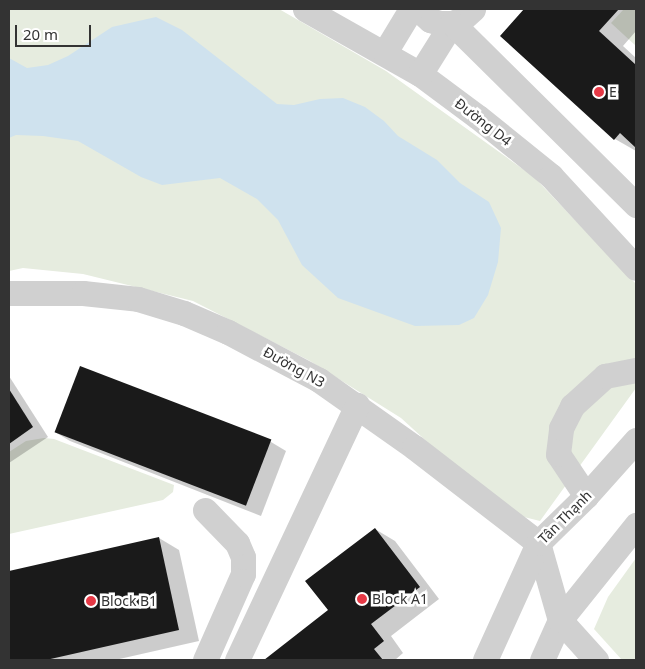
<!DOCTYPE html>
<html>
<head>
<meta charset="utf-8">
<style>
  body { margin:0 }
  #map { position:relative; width:645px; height:669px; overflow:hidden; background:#fff; font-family:"Noto Sans",sans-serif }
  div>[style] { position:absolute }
  .green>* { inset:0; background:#e6ecdf }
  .water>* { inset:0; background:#cfe2ee }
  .shadow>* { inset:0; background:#0003 }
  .building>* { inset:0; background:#1a1a1a; transform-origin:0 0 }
  .minor>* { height:25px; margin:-12.5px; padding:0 12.5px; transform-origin:12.5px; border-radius:12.5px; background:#d0d0d0 }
  .dots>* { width:14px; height:14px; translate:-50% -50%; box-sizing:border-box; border:2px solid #fff; border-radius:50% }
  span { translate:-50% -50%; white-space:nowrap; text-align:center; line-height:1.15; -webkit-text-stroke:5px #fff; paint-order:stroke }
  .poi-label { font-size:14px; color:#333 }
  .left { translate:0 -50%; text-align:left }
  .street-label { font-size:14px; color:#333 }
  .frame { position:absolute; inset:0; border:10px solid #333; pointer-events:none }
  .scale { position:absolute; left:15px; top:25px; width:76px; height:22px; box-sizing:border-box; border:2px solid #333; border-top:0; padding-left:6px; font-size:15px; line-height:18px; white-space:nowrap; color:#333; -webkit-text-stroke:4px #fff; paint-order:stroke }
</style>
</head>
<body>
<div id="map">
  <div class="green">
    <i style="clip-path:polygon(9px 9px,279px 9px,386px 71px,534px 177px,636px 284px,636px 388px,540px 521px,520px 516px,479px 489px,401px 418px,310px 361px,193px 301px,83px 274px,23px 268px,9px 271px)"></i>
    <i style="clip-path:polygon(624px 9px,636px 9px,636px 46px,611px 23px)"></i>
    <i style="clip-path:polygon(44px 438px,54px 439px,174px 485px,173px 492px,163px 500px,9px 534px,9px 452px,26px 441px)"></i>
    <i style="clip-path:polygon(636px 558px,636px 660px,622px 660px,594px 629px,608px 597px)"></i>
  </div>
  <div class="water">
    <i style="clip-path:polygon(156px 17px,182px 30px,277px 104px,294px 105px,320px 99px,343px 98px,365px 107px,384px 121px,398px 136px,437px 160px,460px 183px,489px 202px,501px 228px,498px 262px,488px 295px,474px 318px,459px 325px,415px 326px,338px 298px,302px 265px,278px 220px,257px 199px,220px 178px,162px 185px,141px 177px,78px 141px,43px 136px,16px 135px,9px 138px,9px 58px,27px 68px,48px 65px,68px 56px,112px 27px)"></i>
  </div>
  <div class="shadow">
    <i style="clip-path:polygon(526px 9px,636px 9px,636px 31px,623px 46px,636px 58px,636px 151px,615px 139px,502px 36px)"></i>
    <i style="clip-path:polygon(81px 367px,271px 442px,286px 451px,261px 516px,70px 441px,55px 432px)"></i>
    <i style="clip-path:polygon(9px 376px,48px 437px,9px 463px)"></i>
    <i style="clip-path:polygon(375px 529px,395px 541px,439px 599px,391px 636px,403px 653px,395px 660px,278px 660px,274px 654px,330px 611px)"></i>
    <i style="clip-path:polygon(159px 538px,179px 550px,199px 641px,115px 660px,9px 660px,9px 572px)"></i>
  </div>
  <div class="building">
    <i style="clip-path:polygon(524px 9px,619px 9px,599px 31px,636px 65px,636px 148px,620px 133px,614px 140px,500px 36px)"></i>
    <i style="left:80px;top:366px;width:205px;height:71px;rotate:21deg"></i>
    <i style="clip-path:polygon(9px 389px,33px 427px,9px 444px)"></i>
    <i style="clip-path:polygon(375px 528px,420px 587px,371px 624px,384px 641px,374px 649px,383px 660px,264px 660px,328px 610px,305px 581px)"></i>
    <i style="clip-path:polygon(159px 537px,179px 630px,46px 660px,9px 660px,9px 571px)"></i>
  </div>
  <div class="minor">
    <i style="left:305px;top:9px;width:132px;rotate:29.5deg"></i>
    <i style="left:420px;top:74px;width:72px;rotate:36.6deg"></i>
    <i style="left:478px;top:117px;width:94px;rotate:38.9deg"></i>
    <i style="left:551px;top:176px;width:125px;rotate:47.3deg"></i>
    <i style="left:418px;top:9px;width:16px;rotate:43deg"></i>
    <i style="left:430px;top:20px;width:10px;rotate:17deg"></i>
    <i style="left:440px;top:23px;width:12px"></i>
    <i style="left:452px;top:23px;width:11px;rotate:-22deg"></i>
    <i style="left:462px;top:19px;width:15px;rotate:-42deg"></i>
    <i style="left:385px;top:52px;width:50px;rotate:-58.8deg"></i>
    <i style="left:420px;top:74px;width:60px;rotate:-57.9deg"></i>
    <i style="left:452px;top:23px;width:259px;rotate:44.7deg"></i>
    <i style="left:9px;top:293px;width:74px"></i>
    <i style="left:83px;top:293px;width:55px;rotate:6.2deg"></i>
    <i style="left:138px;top:299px;width:48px;rotate:16.9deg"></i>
    <i style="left:184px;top:313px;width:48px;rotate:23.4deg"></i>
    <i style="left:228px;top:332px;width:103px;rotate:27.8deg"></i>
    <i style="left:319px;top:380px;width:116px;rotate:35.2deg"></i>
    <i style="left:414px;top:447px;width:157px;rotate:37.7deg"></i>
    <i style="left:538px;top:543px;width:80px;rotate:74.1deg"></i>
    <i style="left:560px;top:620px;width:54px;rotate:48deg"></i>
    <i style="left:586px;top:496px;width:50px;rotate:-123.7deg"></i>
    <i style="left:558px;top:454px;width:26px;rotate:-83deg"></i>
    <i style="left:561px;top:428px;width:25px;rotate:-63deg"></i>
    <i style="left:572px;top:406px;width:45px;rotate:-42.3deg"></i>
    <i style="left:605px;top:376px;width:32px;rotate:-11deg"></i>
    <i style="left:205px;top:660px;width:94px;rotate:-66.2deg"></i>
    <i style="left:243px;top:574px;width:17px;rotate:-90deg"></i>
    <i style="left:243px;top:557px;width:15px;rotate:-113deg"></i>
    <i style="left:237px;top:543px;width:46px;rotate:-134.1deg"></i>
    <i style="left:237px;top:660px;width:282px;rotate:-64.8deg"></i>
    <i style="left:485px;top:660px;width:128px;rotate:-65.6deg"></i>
    <i style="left:538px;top:543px;width:67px;rotate:-44.4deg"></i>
    <i style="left:586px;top:496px;width:75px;rotate:-48.2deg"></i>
    <i style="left:542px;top:660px;width:44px;rotate:-65.8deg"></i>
    <i style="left:560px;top:620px;width:122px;rotate:-51.3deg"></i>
  </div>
  <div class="dots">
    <i style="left:599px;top:92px;background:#e63946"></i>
    <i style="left:362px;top:599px;background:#e63946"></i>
    <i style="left:91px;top:601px;background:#e63946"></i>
  </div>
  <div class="poi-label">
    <span class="left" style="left:609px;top:92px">E</span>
    <span class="left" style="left:372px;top:599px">Block A1</span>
    <span class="left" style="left:101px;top:601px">Block B1</span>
  </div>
  <div class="street-label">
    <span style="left:483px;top:122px;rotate:38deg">Đường D4</span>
    <span style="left:294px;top:367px;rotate:29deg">Đường N3</span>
    <span style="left:565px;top:517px;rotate:-45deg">Tân Thạnh</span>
  </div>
  <div class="frame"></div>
  <div class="scale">20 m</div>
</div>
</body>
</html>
